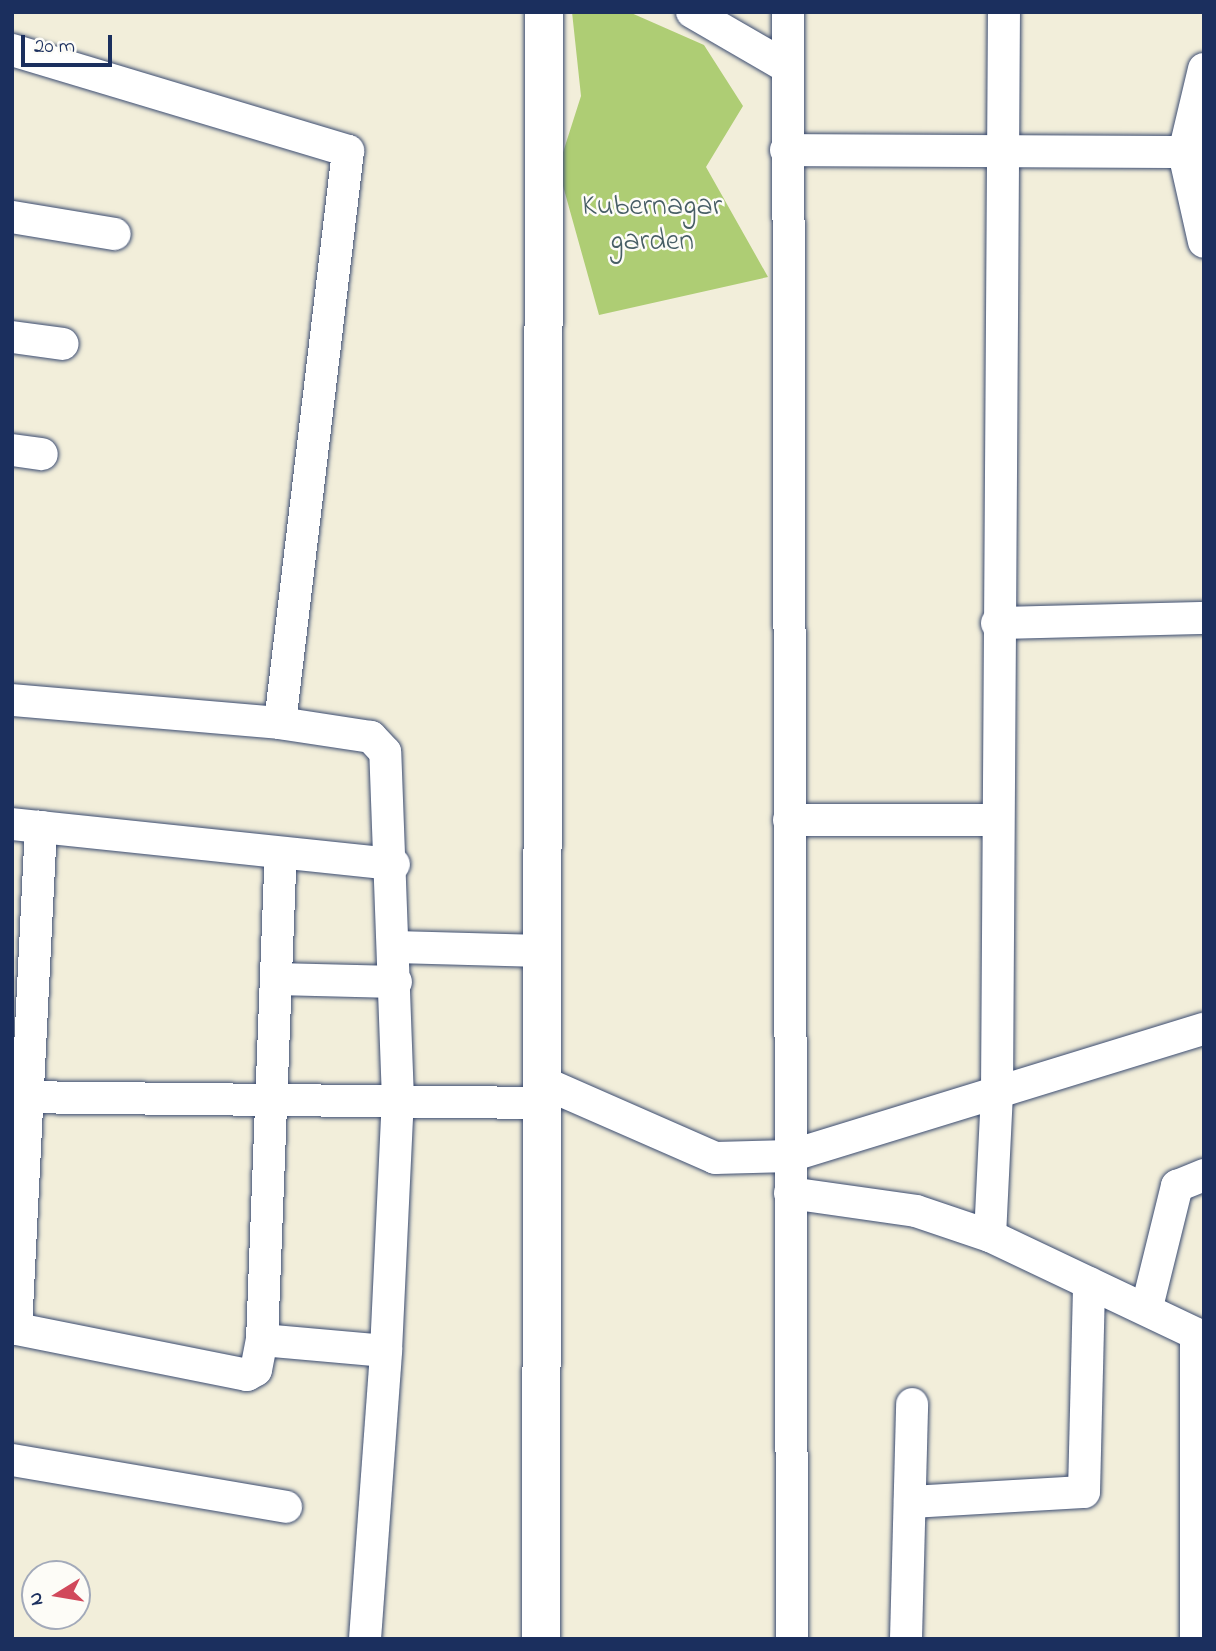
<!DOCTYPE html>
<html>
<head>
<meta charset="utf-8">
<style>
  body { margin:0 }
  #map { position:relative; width:1216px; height:1651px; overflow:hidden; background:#f2eeda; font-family:"Indie Flower",sans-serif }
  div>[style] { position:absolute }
  .green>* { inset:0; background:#aecd74 }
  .roads { filter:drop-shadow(0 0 2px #3b4c71) drop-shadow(0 0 2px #3b4c71) }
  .minor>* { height:32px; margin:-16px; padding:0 16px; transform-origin:16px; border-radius:16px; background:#fff }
  .tertiary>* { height:38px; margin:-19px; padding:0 19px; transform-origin:19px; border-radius:19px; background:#fff }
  span { translate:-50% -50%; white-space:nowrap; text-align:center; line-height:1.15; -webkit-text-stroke:5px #fdfcf7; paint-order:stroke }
  .park-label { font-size:30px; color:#475e65 }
  .frame { position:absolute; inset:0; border:14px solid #1b2f5e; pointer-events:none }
  .north { position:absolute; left:21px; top:1560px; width:70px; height:70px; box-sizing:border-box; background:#fdfcf7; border:2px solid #a3aaba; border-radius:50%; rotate:259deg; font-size:19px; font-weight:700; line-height:28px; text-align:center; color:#1b2f5e }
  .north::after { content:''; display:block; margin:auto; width:24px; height:32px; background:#d1495b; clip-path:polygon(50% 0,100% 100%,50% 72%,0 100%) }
  .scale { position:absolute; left:21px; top:35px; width:91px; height:32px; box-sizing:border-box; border:4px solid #1b2f5e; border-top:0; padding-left:9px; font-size:21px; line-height:24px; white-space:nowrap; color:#1b2f5e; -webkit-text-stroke:5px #fdfcf7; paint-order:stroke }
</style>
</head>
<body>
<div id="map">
  <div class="green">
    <i style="clip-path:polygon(572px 12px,629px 12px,704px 45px,743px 106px,706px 167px,768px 277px,599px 315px,558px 168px,581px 96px)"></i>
  </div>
  <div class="roads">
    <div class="minor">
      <i style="left:692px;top:12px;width:110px;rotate:30.1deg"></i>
      <i style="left:788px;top:12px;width:1627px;rotate:89.86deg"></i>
      <i style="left:12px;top:50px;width:351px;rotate:16.7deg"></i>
      <i style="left:348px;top:151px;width:576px;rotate:96.78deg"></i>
      <i style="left:280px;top:723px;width:269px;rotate:-175.1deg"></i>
      <i style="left:1204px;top:69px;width:86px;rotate:103.4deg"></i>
      <i style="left:1184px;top:153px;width:91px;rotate:77.3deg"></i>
      <i style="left:786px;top:150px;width:418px;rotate:0.3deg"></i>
      <i style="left:12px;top:217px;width:104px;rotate:9.4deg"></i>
      <i style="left:12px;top:337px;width:51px;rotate:7.8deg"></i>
      <i style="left:12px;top:450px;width:30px;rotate:8deg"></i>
      <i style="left:997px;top:623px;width:207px;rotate:-1.4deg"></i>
      <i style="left:789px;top:820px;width:208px"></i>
      <i style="left:12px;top:824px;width:384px;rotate:6deg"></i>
      <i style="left:395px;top:947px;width:147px;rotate:1.6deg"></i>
      <i style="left:276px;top:979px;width:120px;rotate:1.4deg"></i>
      <i style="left:542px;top:1082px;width:189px;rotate:23.7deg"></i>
      <i style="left:715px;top:1158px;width:75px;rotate:-1.5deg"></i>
      <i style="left:790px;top:1156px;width:433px;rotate:-17.1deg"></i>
      <i style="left:12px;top:1097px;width:528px;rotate:0.65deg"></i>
      <i style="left:790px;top:1193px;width:127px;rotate:8.1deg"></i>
      <i style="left:916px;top:1211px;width:78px;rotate:18.7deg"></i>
      <i style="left:990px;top:1236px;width:228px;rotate:25.4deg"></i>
      <i style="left:990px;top:1236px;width:144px;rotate:-87.2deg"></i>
      <i style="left:997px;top:1092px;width:1080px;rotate:-89.63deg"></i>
      <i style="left:1147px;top:1307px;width:125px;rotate:-76.1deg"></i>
      <i style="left:1177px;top:1186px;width:29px;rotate:-22deg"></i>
      <i style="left:12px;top:1328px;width:240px;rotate:11.3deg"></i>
      <i style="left:247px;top:1375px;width:10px;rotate:-29deg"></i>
      <i style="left:256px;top:1370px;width:31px;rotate:-79deg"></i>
      <i style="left:262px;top:1340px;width:124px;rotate:5.1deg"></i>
      <i style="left:386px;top:1351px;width:251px;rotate:-87.3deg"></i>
      <i style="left:398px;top:1100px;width:348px;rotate:-92.1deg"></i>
      <i style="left:385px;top:752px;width:21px;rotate:-133deg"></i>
      <i style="left:371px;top:737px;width:92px;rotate:-171.3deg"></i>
      <i style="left:16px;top:1329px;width:503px;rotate:-87.15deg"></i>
      <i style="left:262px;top:1340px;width:484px;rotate:-87.8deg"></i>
      <i style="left:12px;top:1460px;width:278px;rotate:9.7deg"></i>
      <i style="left:910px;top:1502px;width:174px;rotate:-3.3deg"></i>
      <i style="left:1084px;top:1492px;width:209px;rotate:-88.6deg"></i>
      <i style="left:365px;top:1639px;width:289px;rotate:-85.8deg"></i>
      <i style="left:906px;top:1639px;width:235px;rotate:-88.5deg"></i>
      <i style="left:1196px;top:1639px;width:305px;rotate:-90deg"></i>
      <i style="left:1196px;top:1334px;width:9px;rotate:27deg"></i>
    </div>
    <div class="tertiary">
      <i style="left:541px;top:1639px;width:1627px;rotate:-89.89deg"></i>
    </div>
  </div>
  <div class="park-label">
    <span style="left:652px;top:224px">Kubernagar<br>garden</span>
  </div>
  <div class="frame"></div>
  <div class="north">N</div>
  <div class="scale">20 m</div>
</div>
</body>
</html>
